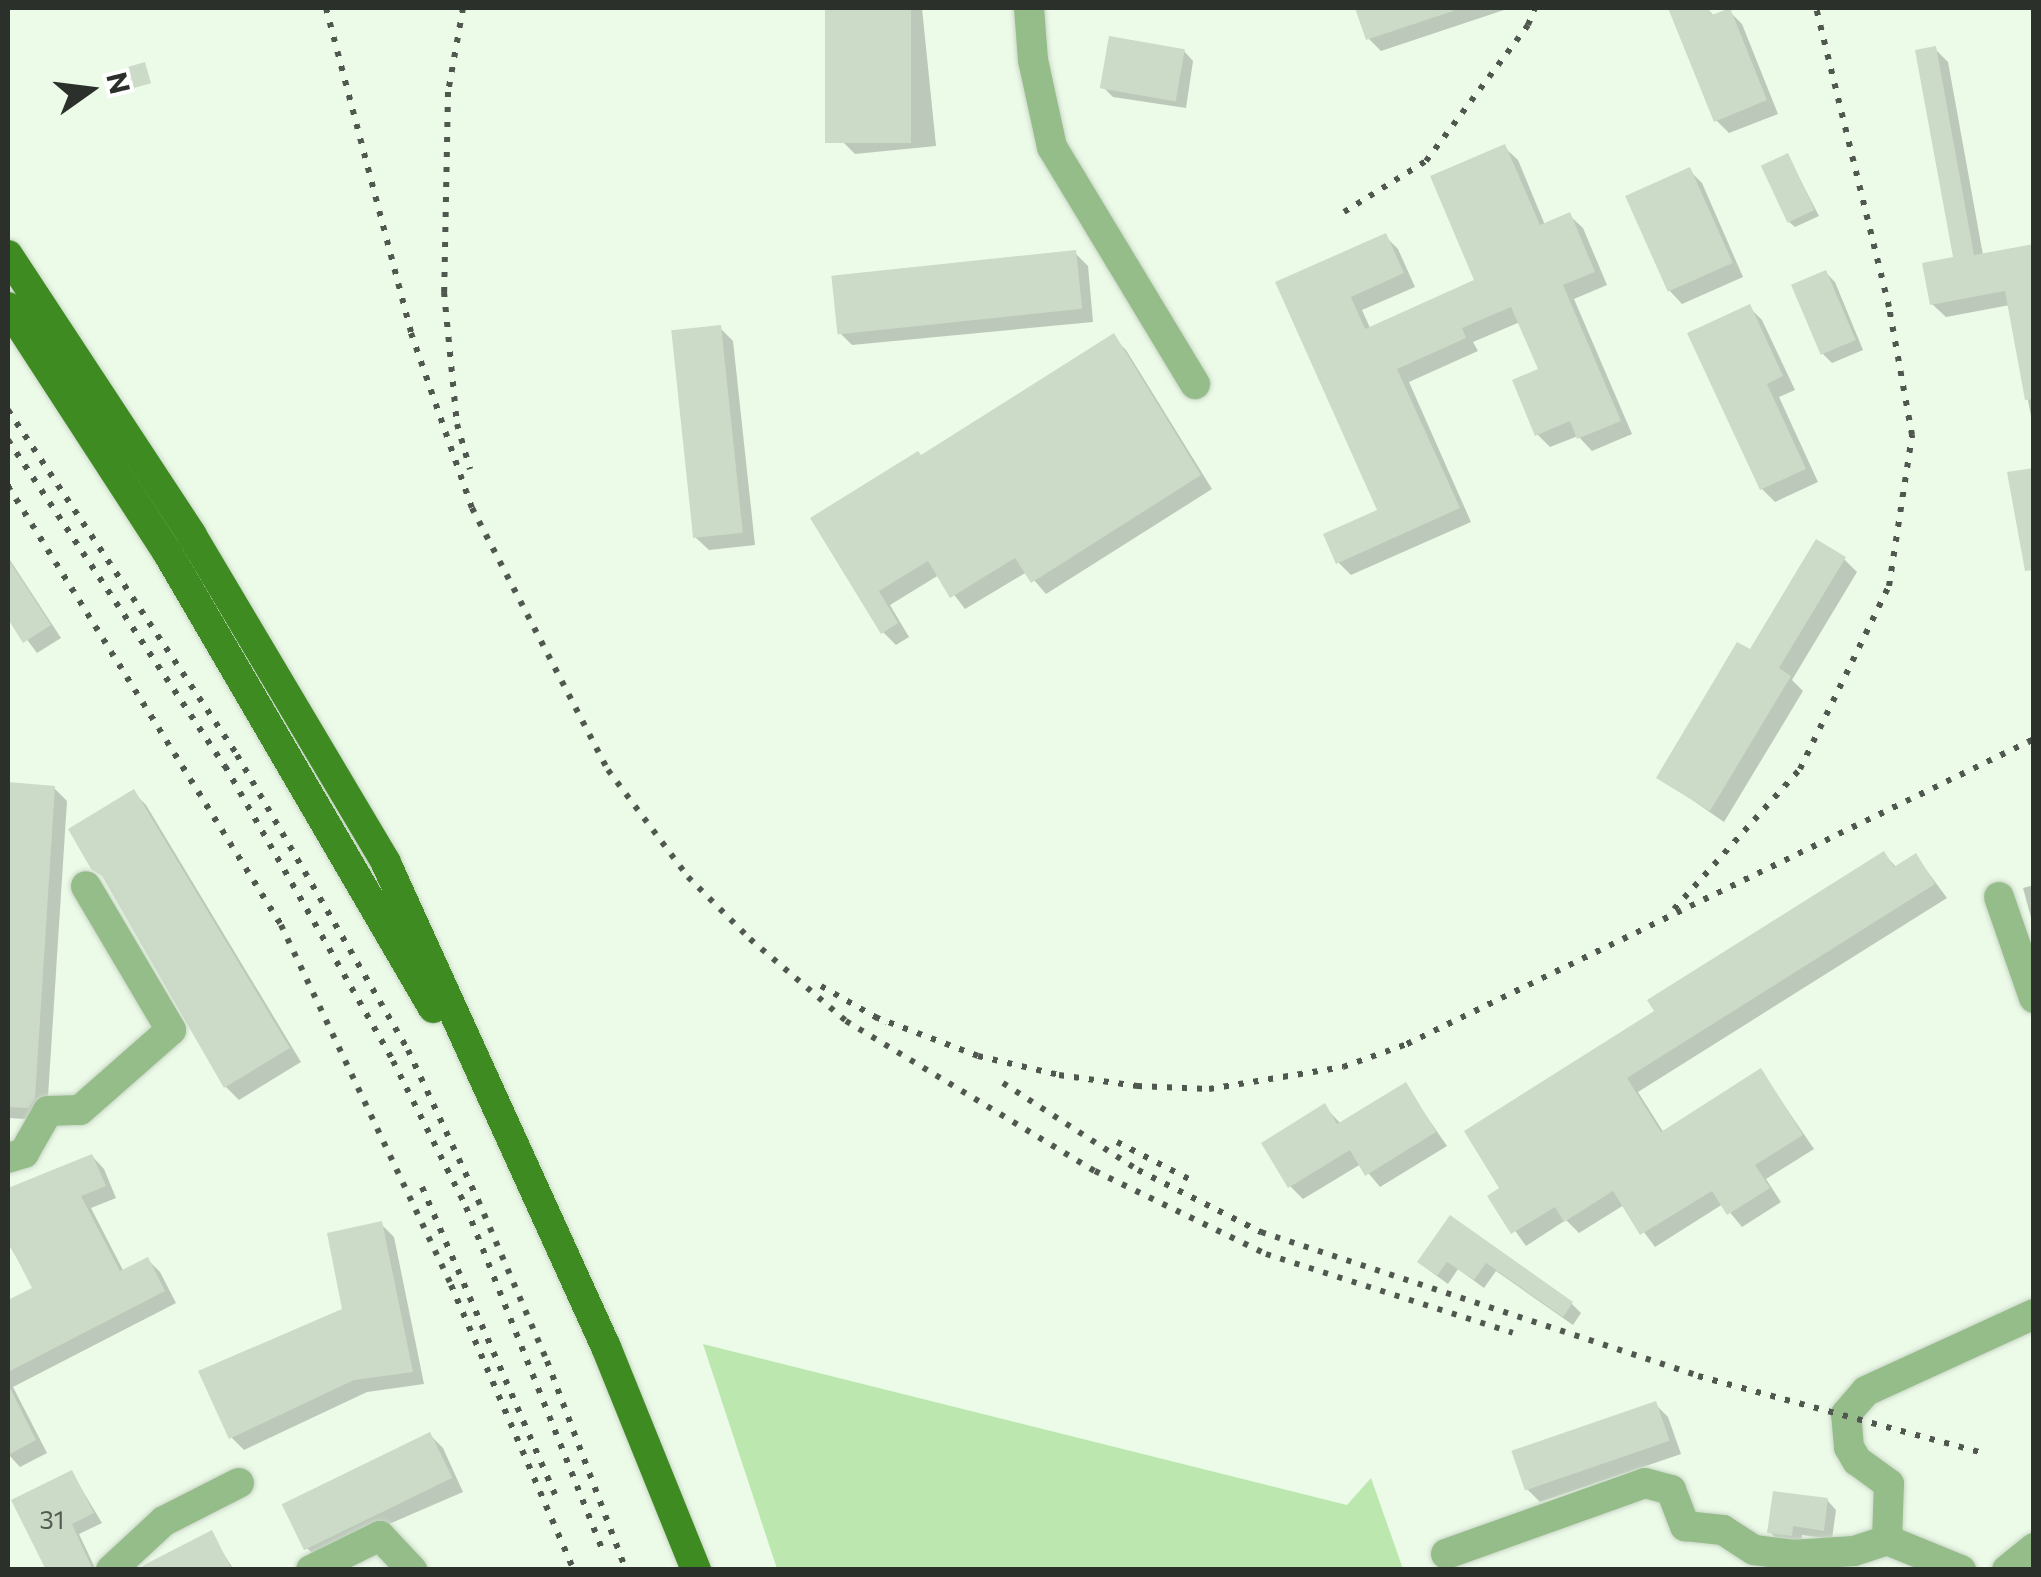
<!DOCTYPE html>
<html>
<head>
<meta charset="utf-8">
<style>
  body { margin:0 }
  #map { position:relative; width:2041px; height:1577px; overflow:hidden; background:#ecfae8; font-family:Commissioner,sans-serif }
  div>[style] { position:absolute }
  .green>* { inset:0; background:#bce8b0 }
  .shadow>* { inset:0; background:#0003 }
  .building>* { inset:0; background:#ccdac8; transform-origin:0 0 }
  .roads { filter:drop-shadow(0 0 2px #c9d6c6) drop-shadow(0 0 2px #c9d6c6) }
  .minor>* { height:30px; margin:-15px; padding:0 15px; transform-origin:15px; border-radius:15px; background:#95bd8a }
  .major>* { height:30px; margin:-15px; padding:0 15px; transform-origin:15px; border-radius:15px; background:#3e8b22 }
  .rail>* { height:6px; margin-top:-3px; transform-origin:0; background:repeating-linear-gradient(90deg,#4f574e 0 5px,transparent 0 15px) }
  span { translate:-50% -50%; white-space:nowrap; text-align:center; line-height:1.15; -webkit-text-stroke:10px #fff; paint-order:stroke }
  .number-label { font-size:25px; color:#535b52 }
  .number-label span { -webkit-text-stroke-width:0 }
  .frame { position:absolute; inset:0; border:10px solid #2b312a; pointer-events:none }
  .north { position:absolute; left:40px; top:40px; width:100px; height:100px; -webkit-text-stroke:8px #fff; paint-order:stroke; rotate:76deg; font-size:28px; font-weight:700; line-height:40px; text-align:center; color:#2b312a }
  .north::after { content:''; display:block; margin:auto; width:35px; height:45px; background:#2b312a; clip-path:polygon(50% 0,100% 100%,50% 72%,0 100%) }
</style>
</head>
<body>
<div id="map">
  <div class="green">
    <i style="clip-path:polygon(703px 1344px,1347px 1505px,1371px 1478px,1403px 1569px,777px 1569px)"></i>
  </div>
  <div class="shadow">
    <i style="clip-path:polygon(828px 8px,922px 8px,936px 146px,855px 154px,842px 141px)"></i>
    <i style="clip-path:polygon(1357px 8px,1506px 8px,1507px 9px,1381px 51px,1368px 38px)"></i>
    <i style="clip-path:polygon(1707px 8px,1715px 17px,1729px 11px,1742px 24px,1778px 114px,1729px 133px,1716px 120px,1671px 9px)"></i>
    <i style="clip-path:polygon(1935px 49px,1948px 62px,1983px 255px,2034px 246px,2034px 432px,2010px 305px,1946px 317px,1932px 304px,1956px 259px)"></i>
    <i style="clip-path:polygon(1184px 51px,1193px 61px,1186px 108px,1113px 97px,1103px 87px)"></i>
    <i style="clip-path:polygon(1504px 147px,1518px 160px,1545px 225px,1569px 215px,1583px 228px,1607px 285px,1574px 299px,1632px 434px,1592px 451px,1578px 436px,1550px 447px,1537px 434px,1541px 370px,1520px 322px,1473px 342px,1478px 351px,1409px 382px,1471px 522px,1351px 575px,1338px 562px,1380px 512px,1278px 284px,1385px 236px,1398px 249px,1415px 287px,1362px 310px,1371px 330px,1478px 282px)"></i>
    <i style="clip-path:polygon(1788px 156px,1819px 216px,1795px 227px,1789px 222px)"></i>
    <i style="clip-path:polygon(1689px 170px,1702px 183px,1743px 277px,1682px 304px,1669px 290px)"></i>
    <i style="clip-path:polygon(1075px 253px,1088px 266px,1093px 322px,852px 345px,839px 332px)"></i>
    <i style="clip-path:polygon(1825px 272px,1835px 282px,1863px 350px,1832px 363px,1822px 353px)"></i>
    <i style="clip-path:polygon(1749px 307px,1762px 320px,1795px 390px,1779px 397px,1818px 482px,1775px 502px,1762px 489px)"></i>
    <i style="clip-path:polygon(720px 328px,733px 341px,755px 545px,709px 550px,695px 537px)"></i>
    <i style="clip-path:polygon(1113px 337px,1126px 350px,1212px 489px,1046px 594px,1027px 572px,965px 609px,939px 575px,890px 605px,909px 637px,896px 645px,883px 632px,813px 519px,922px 458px)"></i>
    <i style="clip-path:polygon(8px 557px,61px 638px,37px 653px,8px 614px)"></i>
    <i style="clip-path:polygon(1844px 559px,1857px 572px,1792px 680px,1803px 691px,1724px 822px,1659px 777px,1751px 653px)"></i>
    <i style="clip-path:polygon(8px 785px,54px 788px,67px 801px,47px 1112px,41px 1120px,8px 1118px)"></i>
    <i style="clip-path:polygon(133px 792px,146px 805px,301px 1062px,239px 1100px,226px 1087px,108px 882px)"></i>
    <i style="clip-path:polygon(1884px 854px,1897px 868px,1916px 856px,1947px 898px,1638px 1092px,1664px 1133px,1761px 1071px,1814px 1149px,1766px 1179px,1781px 1202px,1742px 1227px,1723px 1204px,1655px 1247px,1624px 1205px,1579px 1233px,1566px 1220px,1526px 1246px,1491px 1197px,1503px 1189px,1657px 1011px)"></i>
    <i style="clip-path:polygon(2034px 885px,2034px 929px,2023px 888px)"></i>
    <i style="clip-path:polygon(1405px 1085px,1447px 1146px,1380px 1187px,1361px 1164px,1303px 1199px,1290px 1186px,1325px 1107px,1341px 1124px)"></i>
    <i style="clip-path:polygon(92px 1156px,104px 1169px,116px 1198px,91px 1208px,124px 1272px,148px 1260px,160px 1272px,176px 1303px,13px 1387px,47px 1453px,20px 1467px,8px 1454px,8px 1303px,35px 1289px,8px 1243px,8px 1191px)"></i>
    <i style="clip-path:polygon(1451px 1219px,1572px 1304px,1581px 1313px,1573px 1325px,1496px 1271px,1484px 1288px,1458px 1269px,1448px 1284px,1430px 1271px,1420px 1262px)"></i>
    <i style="clip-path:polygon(381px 1224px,394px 1237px,424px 1384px,367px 1392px,244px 1450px,231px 1437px,345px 1310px)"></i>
    <i style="clip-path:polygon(1655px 1404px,1668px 1417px,1681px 1454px,1540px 1502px,1527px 1489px)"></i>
    <i style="clip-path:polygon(430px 1435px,443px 1448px,463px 1492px,315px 1556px,302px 1543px)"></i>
    <i style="clip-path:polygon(72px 1473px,102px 1523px,79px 1534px,96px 1570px,49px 1570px)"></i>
    <i style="clip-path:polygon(1827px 1500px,1836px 1510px,1832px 1539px,1802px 1535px,1801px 1544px,1780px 1542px,1770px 1532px)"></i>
    <i style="clip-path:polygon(211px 1534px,234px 1570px,150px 1570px)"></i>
  </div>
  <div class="building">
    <i style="left:825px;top:8px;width:86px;height:135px"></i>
    <i style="clip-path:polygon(1355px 8px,1452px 8px,1453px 11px,1366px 40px)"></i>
    <i style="clip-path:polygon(1668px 8px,1707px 8px,1712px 15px,1730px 8px,1767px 100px,1714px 122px)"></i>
    <i style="left:1109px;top:36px;width:77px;height:53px;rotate:10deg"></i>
    <i style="clip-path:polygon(1936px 46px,1974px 255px,2034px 244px,2034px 399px,2025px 400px,2005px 291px,1930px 305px,1922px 263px,1953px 257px,1915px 50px)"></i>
    <i style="left:145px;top:62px;width:22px;height:18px;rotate:74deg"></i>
    <i style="clip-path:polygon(1505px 144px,1540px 225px,1570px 212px,1595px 272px,1563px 285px,1621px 421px,1577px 439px,1570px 421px,1535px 436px,1512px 380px,1538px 369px,1511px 307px,1462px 328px,1466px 338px,1397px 369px,1460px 508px,1336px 564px,1323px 534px,1377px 510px,1275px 282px,1386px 233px,1404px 273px,1351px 297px,1365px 329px,1474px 280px,1430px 176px)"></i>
    <i style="left:1788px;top:153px;width:63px;height:30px;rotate:65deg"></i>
    <i style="left:1690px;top:167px;width:105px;height:71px;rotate:66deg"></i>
    <i style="left:1076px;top:250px;width:59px;height:246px;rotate:84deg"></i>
    <i style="left:1826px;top:270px;width:76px;height:38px;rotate:67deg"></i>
    <i style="clip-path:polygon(1750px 304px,1783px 376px,1767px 384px,1806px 469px,1760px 490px,1687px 333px)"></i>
    <i style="left:721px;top:325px;width:209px;height:50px;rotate:84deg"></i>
    <i style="clip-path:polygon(1114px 333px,1201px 475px,1031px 583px,1015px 558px,950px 598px,928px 561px,879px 591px,898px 623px,881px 634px,810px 518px,918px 451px,921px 455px)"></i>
    <i style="clip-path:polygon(2034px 468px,2034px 570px,2025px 571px,2007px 472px)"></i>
    <i style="clip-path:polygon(1816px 539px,1846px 557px,1779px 668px,1791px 676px,1710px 811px,1656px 778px,1737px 642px,1750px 649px)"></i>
    <i style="clip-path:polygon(8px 559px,51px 625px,23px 643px,8px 619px)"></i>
    <i style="clip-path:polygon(8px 782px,55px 786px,35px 1098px,28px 1108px,8px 1107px)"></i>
    <i style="clip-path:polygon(134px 789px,290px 1048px,224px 1088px,102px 876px,91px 869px,68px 829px)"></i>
    <i style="clip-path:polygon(1884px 851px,1894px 867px,1916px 853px,1935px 884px,1627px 1078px,1661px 1132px,1761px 1068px,1803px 1135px,1755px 1165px,1770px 1188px,1727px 1215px,1712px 1191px,1640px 1235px,1613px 1191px,1564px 1222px,1555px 1207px,1511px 1234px,1487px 1196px,1499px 1188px,1464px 1131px,1654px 1011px,1647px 1000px)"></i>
    <i style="clip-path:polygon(1406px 1082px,1436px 1132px,1365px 1176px,1350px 1150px,1288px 1188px,1261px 1143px,1325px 1103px,1337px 1124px)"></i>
    <i style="clip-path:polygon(92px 1154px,106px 1186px,81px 1196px,120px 1271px,148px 1257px,165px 1291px,8px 1372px,8px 1300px,32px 1288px,8px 1241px,8px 1188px)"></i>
    <i style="clip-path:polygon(1450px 1215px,1573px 1302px,1563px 1317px,1486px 1263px,1474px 1280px,1447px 1262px,1437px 1276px,1417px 1262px)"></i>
    <i style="clip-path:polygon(382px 1221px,413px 1372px,354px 1380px,229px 1439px,198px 1371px,342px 1309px,327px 1233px)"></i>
    <i style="clip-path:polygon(8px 1384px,36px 1440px,8px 1455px)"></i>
    <i style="left:1656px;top:1401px;width:42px;height:153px;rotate:71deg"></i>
    <i style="left:430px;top:1432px;width:51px;height:165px;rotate:64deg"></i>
    <i style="clip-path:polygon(72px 1470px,94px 1513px,72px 1524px,93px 1570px,46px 1570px,11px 1500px)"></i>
    <i style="clip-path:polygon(1773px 1491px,1828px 1498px,1824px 1531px,1793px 1526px,1792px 1536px,1767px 1533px)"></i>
    <i style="clip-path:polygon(212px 1530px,232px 1570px,139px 1570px,144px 1565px)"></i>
  </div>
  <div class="roads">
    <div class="minor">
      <i style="left:1029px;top:8px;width:52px;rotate:85.6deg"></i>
      <i style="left:1033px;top:60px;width:89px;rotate:77.7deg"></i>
      <i style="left:1052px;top:147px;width:277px;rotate:58.9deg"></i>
      <i style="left:1999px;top:897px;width:107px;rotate:70.9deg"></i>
      <i style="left:8px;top:1158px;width:17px;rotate:-17deg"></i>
      <i style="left:24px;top:1153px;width:48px;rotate:-60.3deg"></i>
      <i style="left:48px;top:1111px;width:32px;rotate:-2deg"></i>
      <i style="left:80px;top:1110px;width:121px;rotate:-41.3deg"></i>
      <i style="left:171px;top:1030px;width:167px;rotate:-120.6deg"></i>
      <i style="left:1887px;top:1540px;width:80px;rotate:22.1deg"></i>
      <i style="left:1446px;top:1554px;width:211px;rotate:-19.6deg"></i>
      <i style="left:1645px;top:1483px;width:27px;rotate:15deg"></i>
      <i style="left:1671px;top:1490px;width:39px;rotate:69deg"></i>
      <i style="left:1685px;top:1526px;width:38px;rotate:6deg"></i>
      <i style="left:1723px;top:1530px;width:37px;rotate:33deg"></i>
      <i style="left:1754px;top:1550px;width:38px;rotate:7deg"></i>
      <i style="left:1792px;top:1555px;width:62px;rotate:-3.7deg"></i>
      <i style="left:1854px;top:1551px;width:35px;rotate:-18deg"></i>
      <i style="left:1887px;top:1540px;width:56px;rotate:-88deg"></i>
      <i style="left:1889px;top:1484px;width:39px;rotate:-144deg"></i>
      <i style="left:1857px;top:1461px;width:16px;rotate:-120deg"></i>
      <i style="left:1849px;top:1447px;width:33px;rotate:-95deg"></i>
      <i style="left:1846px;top:1414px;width:30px;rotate:-49deg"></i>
      <i style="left:1866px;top:1391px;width:185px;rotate:-24.6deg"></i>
      <i style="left:111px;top:1570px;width:72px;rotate:-42.8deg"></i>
      <i style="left:164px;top:1521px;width:84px;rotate:-26.9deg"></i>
      <i style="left:311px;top:1570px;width:77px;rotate:-26.2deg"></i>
      <i style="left:380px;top:1536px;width:47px;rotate:46.7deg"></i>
      <i style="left:2007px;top:1570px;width:35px;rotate:-39deg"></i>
    </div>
    <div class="major">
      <i style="left:8px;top:255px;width:334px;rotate:56.7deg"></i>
      <i style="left:191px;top:534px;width:382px;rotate:59.3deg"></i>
      <i style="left:386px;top:863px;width:532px;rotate:65.56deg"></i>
      <i style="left:606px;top:1347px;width:240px;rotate:68deg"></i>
      <i style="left:8px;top:307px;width:292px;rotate:57deg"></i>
      <i style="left:167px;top:552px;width:528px;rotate:59.74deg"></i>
    </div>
  </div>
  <div class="rail">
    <i style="left:326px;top:8px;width:336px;rotate:75.3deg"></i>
    <i style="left:411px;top:333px;width:185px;rotate:70.8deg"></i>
    <i style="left:472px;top:508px;width:295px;rotate:62.6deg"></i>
    <i style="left:608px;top:770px;width:134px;rotate:53.2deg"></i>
    <i style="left:688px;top:877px;width:88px;rotate:45deg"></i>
    <i style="left:750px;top:939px;width:126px;rotate:40.5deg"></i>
    <i style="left:846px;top:1021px;width:291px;rotate:31.1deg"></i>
    <i style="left:1095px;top:1171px;width:190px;rotate:25.9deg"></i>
    <i style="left:1266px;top:1254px;width:259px;rotate:17.7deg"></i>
    <i style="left:463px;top:8px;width:85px;rotate:100.1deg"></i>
    <i style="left:448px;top:92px;width:200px;rotate:91.1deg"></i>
    <i style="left:444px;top:292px;width:133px;rotate:84.4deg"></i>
    <i style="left:457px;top:424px;width:47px;rotate:73.9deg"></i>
    <i style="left:1344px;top:212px;width:97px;rotate:-31.9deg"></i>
    <i style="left:1426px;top:161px;width:170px;rotate:-53.1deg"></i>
    <i style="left:1528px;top:25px;width:18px;rotate:-68deg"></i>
    <i style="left:8px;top:410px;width:414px;rotate:56.4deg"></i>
    <i style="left:237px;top:755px;width:341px;rotate:59.9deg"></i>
    <i style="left:408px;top:1050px;width:166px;rotate:65deg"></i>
    <i style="left:478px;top:1200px;width:175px;rotate:66.8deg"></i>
    <i style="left:547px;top:1361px;width:223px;rotate:69.3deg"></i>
    <i style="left:8px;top:440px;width:392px;rotate:56.4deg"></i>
    <i style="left:225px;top:766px;width:339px;rotate:60.3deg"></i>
    <i style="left:393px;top:1061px;width:163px;rotate:63.4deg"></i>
    <i style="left:466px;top:1207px;width:370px;rotate:68.3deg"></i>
    <i style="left:8px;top:486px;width:517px;rotate:58.12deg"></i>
    <i style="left:281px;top:925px;width:398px;rotate:64.7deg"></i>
    <i style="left:451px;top:1285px;width:310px;rotate:66.7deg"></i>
    <i style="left:1674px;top:909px;width:188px;rotate:-48deg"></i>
    <i style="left:1800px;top:769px;width:203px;rotate:-64.1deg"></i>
    <i style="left:1889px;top:586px;width:153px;rotate:-81.3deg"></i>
    <i style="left:1912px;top:435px;width:130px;rotate:-100.2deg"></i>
    <i style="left:1889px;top:307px;width:308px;rotate:-103.7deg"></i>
    <i style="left:821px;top:986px;width:75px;rotate:29.6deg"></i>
    <i style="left:875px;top:1017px;width:110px;rotate:20.7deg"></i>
    <i style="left:978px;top:1056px;width:83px;rotate:13.2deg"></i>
    <i style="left:1059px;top:1075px;width:79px;rotate:8deg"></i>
    <i style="left:1137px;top:1086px;width:72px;rotate:2.4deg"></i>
    <i style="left:1209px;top:1089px;width:136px;rotate:-9.3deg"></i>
    <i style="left:1343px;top:1067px;width:68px;rotate:-19.8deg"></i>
    <i style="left:1407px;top:1044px;width:697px;rotate:-25.94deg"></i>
    <i style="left:1003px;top:1083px;width:161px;rotate:32.8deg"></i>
    <i style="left:1138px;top:1170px;width:138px;rotate:26.8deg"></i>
    <i style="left:1261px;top:1232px;width:460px;rotate:18.2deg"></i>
    <i style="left:1698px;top:1376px;width:291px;rotate:15.1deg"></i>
    <i style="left:1117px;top:1142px;width:85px;rotate:27.2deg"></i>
    <i style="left:422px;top:1187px;width:335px;rotate:66.6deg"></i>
  </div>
  <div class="number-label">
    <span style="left:52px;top:1519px">31</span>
  </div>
  <div class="frame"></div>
  <div class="north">N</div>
</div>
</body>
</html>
